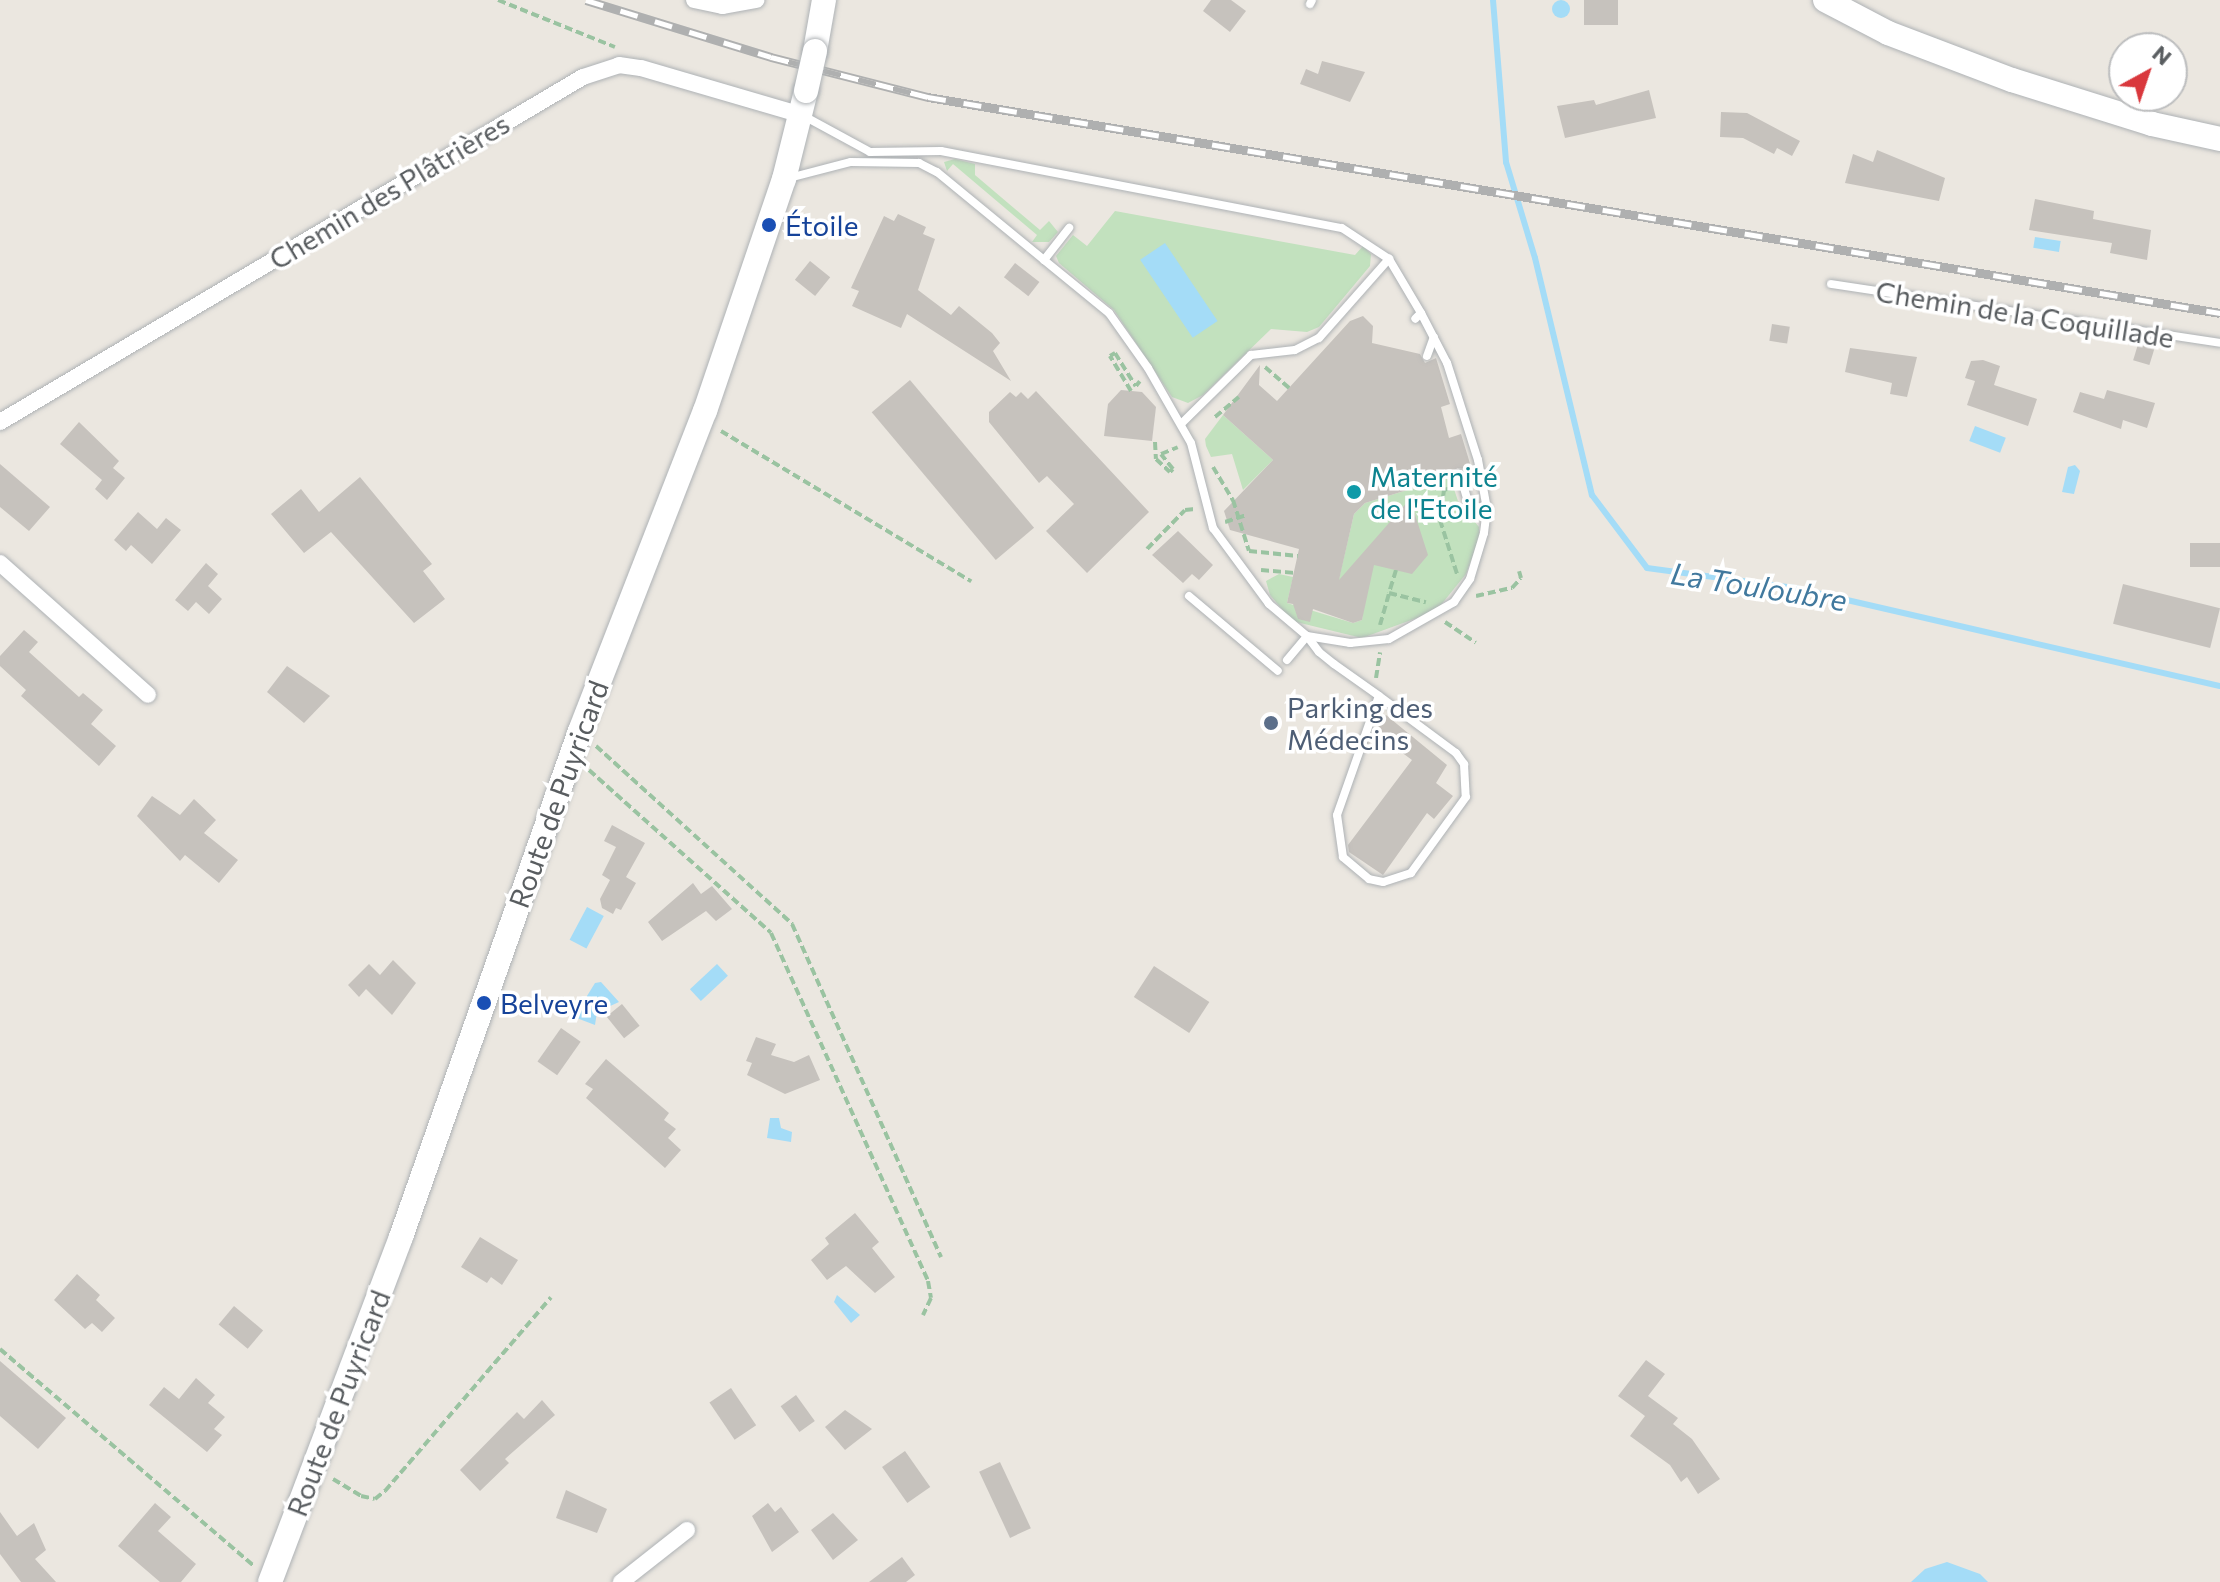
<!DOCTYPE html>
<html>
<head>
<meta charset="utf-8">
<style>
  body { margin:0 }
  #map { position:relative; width:2220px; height:1582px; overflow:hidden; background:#ebe7e0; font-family:Commissioner,sans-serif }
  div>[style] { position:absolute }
  .green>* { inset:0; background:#c2e1be }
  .water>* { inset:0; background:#a4dcf7; transform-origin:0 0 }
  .round { border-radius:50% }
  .stream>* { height:6px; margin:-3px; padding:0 3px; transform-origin:3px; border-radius:3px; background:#a4dcf7 }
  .building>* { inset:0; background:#c6c2bd; transform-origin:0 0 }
  .path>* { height:4px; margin-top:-2px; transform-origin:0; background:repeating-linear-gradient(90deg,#9ac3a1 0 8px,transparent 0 12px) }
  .roads { filter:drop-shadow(0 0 2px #aeb2b5) drop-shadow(0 0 2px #aeb2b5) }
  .service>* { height:8px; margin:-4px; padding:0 4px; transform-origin:4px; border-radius:4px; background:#fff }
  .minor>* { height:16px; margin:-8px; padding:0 8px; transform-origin:8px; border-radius:8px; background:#fff }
  .secondary>* { height:24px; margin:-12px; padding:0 12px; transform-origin:12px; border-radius:12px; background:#fff }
  .rail>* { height:9px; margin-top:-4.5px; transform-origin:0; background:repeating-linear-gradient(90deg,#fff 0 18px,#afb0b0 0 36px); box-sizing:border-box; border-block:2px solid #afb0b0 }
  .bridges { filter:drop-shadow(0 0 2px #b0b4b7) drop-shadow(0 0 2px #b0b4b7) }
  .secondary-bridge>* { height:24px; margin:-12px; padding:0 12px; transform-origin:12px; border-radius:12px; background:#fff }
  .dots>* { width:22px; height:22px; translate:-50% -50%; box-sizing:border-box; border:4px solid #fff; border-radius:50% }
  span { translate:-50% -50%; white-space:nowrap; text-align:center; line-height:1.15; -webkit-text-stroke:7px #fff; paint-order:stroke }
  .street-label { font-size:28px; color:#595d60 }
  .transit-label { font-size:28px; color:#164399 }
  .left { translate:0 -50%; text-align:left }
  .culture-label { font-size:28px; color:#0d838f }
  .service-label { font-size:28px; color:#4e5e75 }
  .water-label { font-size:30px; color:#41799e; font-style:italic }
  .north { position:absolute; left:2108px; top:32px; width:80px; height:80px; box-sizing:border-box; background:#fff; border:2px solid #bdbebf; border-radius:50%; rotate:40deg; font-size:22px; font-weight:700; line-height:32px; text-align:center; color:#595d60 }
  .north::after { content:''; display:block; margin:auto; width:28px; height:36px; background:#d9383d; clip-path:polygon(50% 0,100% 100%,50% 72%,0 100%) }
</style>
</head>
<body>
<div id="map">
  <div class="green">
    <i style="clip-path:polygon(955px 159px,975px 164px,975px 175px,1040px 230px,1049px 221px,1058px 232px,1049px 242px,1032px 242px,1037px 235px,953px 164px,947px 171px,944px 162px)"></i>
    <i style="clip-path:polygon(1115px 211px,1355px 255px,1363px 246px,1371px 254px,1370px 266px,1319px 327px,1307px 332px,1271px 329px,1203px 395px,1188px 403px,1172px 397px,1114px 310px,1059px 263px,1056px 256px,1073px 235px,1087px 246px)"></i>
    <i style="clip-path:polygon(1223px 415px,1273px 460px,1243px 490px,1232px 454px,1211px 457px,1206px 446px,1205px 439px)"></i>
    <i style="clip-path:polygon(1450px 477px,1458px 501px,1479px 527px,1479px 539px,1466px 574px,1436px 611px,1362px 638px,1292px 621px,1270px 595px,1266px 581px,1279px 574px,1293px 577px,1287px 603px,1353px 623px,1362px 620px,1364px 605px,1337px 587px,1354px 514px,1365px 503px)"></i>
  </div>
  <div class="water">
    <i class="round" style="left:1552px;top:0;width:18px;height:18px"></i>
    <i style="left:2035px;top:237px;width:26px;height:11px;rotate:9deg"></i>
    <i style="left:1165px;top:243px;width:94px;height:30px;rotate:56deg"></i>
    <i style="left:1975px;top:426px;width:33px;height:16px;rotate:21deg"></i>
    <i style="clip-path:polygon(2075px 465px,2080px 471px,2074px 494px,2062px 492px,2068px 467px)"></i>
    <i style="left:587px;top:907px;width:19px;height:37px;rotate:28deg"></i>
    <i style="left:717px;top:964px;width:16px;height:37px;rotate:47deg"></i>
    <i style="clip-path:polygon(601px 982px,619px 1002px,597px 1012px,595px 1025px,574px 1017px,595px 983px)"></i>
    <i style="clip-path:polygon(770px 1118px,779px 1118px,781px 1128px,792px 1132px,791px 1142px,767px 1138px)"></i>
    <i style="clip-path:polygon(837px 1295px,860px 1315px,851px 1323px,834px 1302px)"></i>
    <i style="clip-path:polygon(1947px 1562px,1980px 1574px,1988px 1582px,1911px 1582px,1925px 1569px)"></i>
  </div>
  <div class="stream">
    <i style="left:1493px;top:0;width:163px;rotate:85.4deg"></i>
    <i style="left:1506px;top:162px;width:100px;rotate:73.2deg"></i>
    <i style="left:1535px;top:258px;width:244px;rotate:76.5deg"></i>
    <i style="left:1592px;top:495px;width:91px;rotate:53deg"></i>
    <i style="left:1647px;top:568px;width:149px;rotate:7.7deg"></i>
    <i style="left:1795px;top:588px;width:436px;rotate:13deg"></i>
  </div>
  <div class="building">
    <i style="clip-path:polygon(1211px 0,1231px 0,1246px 11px,1230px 32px,1203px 11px)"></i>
    <i style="left:1584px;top:0;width:34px;height:25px"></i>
    <i style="clip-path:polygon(1322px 61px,1365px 72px,1350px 102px,1300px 84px,1306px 69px,1318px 74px)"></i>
    <i style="clip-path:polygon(1649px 90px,1656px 118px,1565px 138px,1557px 106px,1594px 100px,1596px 105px)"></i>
    <i style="clip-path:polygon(1721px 112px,1747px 113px,1800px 141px,1792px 156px,1777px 148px,1774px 154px,1743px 138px,1720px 137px)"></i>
    <i style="clip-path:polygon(1877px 150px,1945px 178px,1939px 201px,1845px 183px,1853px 154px,1873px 162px)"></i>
    <i style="clip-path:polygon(2035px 199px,2094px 211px,2093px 219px,2151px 230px,2147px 260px,2110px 253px,2112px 243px,2029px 230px)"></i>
    <i style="clip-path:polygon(898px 214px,926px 227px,923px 234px,935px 239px,918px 290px,951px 315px,959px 306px,992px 333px,1000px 343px,993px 351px,1011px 381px,907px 314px,901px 328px,852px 306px,859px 291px,851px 288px,884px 216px,894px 221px)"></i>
    <i style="left:810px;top:261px;width:26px;height:24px;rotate:39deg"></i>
    <i style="left:1015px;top:263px;width:31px;height:18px;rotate:38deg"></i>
    <i style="clip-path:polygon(1363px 316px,1373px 326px,1372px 343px,1420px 354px,1425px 363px,1436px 358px,1450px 404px,1441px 407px,1449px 438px,1461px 434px,1472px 470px,1457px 468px,1453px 476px,1365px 503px,1354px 514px,1339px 580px,1410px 499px,1428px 555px,1412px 574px,1374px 565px,1362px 620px,1353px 623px,1313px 609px,1310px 622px,1298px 619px,1293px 604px,1287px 603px,1299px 549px,1230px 530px,1224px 511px,1273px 460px,1223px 415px,1260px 365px,1259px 385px,1277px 401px,1350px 321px)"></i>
    <i style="left:1772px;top:324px;width:18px;height:17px;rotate:9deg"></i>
    <i style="left:2139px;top:341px;width:17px;height:20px;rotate:17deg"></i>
    <i style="clip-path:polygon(1850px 348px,1917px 357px,1907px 397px,1890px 394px,1892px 383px,1845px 372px)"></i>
    <i style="clip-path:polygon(1983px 360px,2000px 366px,1994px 385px,2037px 399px,2028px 426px,1967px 405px,1975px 381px,1965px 378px,1971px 361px)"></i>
    <i style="left:910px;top:380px;width:193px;height:50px;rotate:50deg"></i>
    <i style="clip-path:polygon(1121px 390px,1142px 392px,1156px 407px,1152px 441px,1104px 436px,1108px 404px)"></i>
    <i style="clip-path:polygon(2107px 390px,2155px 403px,2147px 428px,2123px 420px,2121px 429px,2073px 412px,2080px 392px,2104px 399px)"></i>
    <i style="clip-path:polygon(1036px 391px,1149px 512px,1087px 573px,1046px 531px,1074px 504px,1047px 476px,1039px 483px,989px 422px,989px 412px,1010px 392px,1016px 397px,1021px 392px,1028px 399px)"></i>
    <i style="clip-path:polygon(79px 422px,119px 461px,113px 468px,125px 478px,107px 500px,95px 489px,102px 480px,60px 444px)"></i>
    <i style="clip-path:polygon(0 464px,50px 507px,29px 531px,0 507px)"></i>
    <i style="clip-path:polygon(360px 477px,432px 564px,423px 571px,445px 599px,414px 623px,331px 532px,304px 553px,271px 514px,301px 489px,319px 512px)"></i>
    <i style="clip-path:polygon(138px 512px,157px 529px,166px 518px,181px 530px,152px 564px,131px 545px,126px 551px,114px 540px)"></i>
    <i style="clip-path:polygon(1178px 531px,1213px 565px,1199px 580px,1192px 574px,1183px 583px,1152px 555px)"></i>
    <i style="left:2220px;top:543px;width:24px;height:30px;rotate:90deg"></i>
    <i style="clip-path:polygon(206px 563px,218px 574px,208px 586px,222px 599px,209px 614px,196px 602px,188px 611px,175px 600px)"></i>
    <i style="left:2123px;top:584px;width:100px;height:41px;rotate:14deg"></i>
    <i style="clip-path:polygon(24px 630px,38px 642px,29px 652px,79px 697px,83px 693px,103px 710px,91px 724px,116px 746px,99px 766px,21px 696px,26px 690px,0 666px,0 656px)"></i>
    <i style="clip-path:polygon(287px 666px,330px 696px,304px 723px,267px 692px)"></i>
    <i style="clip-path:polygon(1386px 715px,1447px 765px,1436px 783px,1453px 796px,1434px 819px,1427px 813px,1383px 875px,1349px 852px,1348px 845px,1412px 760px,1374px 732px)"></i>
    <i style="clip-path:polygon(152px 796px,180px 815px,194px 799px,216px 820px,204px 833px,238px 860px,219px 883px,185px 855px,180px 861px,137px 816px)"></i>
    <i style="clip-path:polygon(612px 825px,645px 843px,626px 877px,636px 883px,621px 910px,616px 908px,613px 914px,602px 908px,600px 899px,610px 880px,602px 875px,616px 847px,604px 841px)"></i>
    <i style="clip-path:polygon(693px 883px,701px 894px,712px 886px,732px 909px,716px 921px,706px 911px,662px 941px,648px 922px)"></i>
    <i style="clip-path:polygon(393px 960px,416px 983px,392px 1015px,366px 989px,359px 997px,348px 985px,369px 964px,380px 975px)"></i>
    <i style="left:1154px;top:966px;width:66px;height:37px;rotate:33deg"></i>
    <i style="left:622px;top:1004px;width:28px;height:20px;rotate:51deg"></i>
    <i style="left:561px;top:1028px;width:24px;height:41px;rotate:35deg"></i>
    <i style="clip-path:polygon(756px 1037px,776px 1044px,771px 1055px,794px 1062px,809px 1055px,820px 1080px,785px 1094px,747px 1075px,752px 1063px,746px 1061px)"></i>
    <i style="clip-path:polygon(606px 1059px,669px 1113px,664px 1120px,676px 1129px,668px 1138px,681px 1150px,665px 1168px,586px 1098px,593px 1089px,585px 1084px)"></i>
    <i style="clip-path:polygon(855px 1213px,879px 1242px,872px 1248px,895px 1277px,875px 1293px,846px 1266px,827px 1280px,811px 1260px,829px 1244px,825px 1238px)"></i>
    <i style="clip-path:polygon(480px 1237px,518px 1260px,502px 1285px,491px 1277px,487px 1283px,461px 1267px)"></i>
    <i style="clip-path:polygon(77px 1274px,100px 1295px,96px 1300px,115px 1318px,102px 1332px,92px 1323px,85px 1329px,54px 1300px)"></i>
    <i style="left:234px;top:1306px;width:38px;height:24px;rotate:40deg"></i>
    <i style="clip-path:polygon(1646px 1360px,1665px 1374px,1648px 1396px,1678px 1418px,1673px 1424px,1692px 1439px,1720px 1479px,1698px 1494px,1687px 1477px,1681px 1482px,1670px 1465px,1630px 1436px,1645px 1416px,1618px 1396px)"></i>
    <i style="clip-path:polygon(0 1361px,66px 1418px,38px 1449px,0 1416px)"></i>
    <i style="clip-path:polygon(196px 1378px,215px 1395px,208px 1403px,225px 1417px,214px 1429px,222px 1435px,207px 1452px,149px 1405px,164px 1387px,179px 1399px)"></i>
    <i style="left:731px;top:1388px;width:45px;height:26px;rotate:56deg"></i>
    <i style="left:796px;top:1395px;width:32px;height:19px;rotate:54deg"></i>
    <i style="clip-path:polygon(542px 1400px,555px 1415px,505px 1459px,509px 1463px,480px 1491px,460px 1470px,517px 1412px,524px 1419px)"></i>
    <i style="clip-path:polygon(845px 1410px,872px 1429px,845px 1450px,825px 1427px)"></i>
    <i style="left:905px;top:1451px;width:44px;height:28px;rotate:55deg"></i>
    <i style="left:1000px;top:1462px;width:73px;height:23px;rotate:65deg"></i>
    <i style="clip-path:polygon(566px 1490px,607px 1509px,597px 1533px,556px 1518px)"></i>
    <i style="clip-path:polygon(155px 1503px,171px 1517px,158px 1531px,196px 1564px,181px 1582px,160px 1582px,118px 1546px)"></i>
    <i style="clip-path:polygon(768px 1503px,775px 1512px,781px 1507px,799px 1532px,772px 1552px,752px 1516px)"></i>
    <i style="clip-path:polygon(0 1512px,17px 1536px,34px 1523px,46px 1550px,35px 1559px,56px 1582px,21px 1582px,0 1554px)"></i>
    <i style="clip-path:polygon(833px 1513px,858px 1540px,833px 1560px,811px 1530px)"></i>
    <i style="clip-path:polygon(902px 1557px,915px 1575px,906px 1582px,869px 1582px)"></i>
  </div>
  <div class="path">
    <i style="left:498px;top:0;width:126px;rotate:21.9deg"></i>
    <i style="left:1265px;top:367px;width:32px;rotate:41deg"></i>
    <i style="left:1131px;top:391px;width:41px;rotate:-121deg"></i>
    <i style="left:1110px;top:356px;width:6px;rotate:-31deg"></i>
    <i style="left:1115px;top:353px;width:39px;rotate:58deg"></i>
    <i style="left:1136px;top:386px;width:6px;rotate:-51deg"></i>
    <i style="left:1215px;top:417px;width:31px;rotate:-40deg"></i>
    <i style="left:721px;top:431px;width:292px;rotate:31deg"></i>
    <i style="left:1155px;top:442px;width:17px;rotate:87deg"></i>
    <i style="left:1156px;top:459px;width:19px;rotate:43deg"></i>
    <i style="left:1170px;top:472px;width:4px;rotate:-45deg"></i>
    <i style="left:1173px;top:469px;width:19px;rotate:-129deg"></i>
    <i style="left:1161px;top:454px;width:18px;rotate:-22deg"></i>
    <i style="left:1213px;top:467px;width:39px;rotate:59deg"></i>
    <i style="left:1233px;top:500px;width:53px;rotate:72.6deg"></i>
    <i style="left:1451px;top:488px;width:7px;rotate:164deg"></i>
    <i style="left:1444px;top:490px;width:30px;rotate:98deg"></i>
    <i style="left:1440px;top:520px;width:57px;rotate:72.5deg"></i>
    <i style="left:1225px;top:522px;width:23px;rotate:-18deg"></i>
    <i style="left:1147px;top:549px;width:54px;rotate:-45.7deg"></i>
    <i style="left:1185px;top:510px;width:10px;rotate:-6deg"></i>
    <i style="left:1249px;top:551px;width:49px;rotate:5.8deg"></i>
    <i style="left:1261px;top:570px;width:33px;rotate:5deg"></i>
    <i style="left:1396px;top:570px;width:24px;rotate:107deg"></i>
    <i style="left:1389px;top:593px;width:38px;rotate:14deg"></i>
    <i style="left:1476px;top:596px;width:37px;rotate:-13deg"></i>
    <i style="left:1512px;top:588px;width:13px;rotate:-48deg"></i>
    <i style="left:1521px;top:578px;width:7px;rotate:-106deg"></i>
    <i style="left:1445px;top:622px;width:37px;rotate:34deg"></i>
    <i style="left:1380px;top:625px;width:33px;rotate:-74deg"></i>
    <i style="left:1376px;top:678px;width:26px;rotate:-81deg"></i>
    <i style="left:596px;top:746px;width:265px;rotate:42.2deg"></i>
    <i style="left:792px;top:924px;width:365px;rotate:65.9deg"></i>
    <i style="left:589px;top:770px;width:244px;rotate:41.8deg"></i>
    <i style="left:771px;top:933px;width:382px;rotate:65.7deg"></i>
    <i style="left:928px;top:1281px;width:17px;rotate:80deg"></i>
    <i style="left:931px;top:1298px;width:19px;rotate:115deg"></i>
    <i style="left:0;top:1349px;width:334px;rotate:40.5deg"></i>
    <i style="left:333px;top:1479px;width:33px;rotate:31deg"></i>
    <i style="left:361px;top:1496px;width:14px;rotate:12deg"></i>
    <i style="left:375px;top:1499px;width:13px;rotate:-39deg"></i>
    <i style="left:385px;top:1491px;width:255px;rotate:-49.4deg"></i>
  </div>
  <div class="roads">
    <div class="service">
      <i style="left:1310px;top:4px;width:4px;rotate:-63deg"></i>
      <i style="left:802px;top:115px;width:77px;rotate:28.6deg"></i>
      <i style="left:870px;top:152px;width:71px;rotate:-0.8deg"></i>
      <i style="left:941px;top:151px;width:408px;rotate:10.9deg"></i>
      <i style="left:1342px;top:228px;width:56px;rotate:33.4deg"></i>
      <i style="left:1389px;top:259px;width:63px;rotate:59.3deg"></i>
      <i style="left:1421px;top:313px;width:8px;rotate:135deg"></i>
      <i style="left:789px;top:178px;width:64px;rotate:-14.5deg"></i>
      <i style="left:851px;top:162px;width:68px;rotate:0.8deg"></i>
      <i style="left:919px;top:163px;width:20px;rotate:27deg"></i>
      <i style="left:937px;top:172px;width:139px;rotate:39.4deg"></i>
      <i style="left:1044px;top:260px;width:41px;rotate:-52deg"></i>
      <i style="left:1044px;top:260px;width:84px;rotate:39.2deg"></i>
      <i style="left:1109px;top:313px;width:67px;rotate:54.7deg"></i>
      <i style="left:1148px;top:368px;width:86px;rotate:60.2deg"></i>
      <i style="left:1191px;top:443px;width:88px;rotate:75.5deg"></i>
      <i style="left:1213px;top:528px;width:94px;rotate:53.6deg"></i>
      <i style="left:1269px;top:604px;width:50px;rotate:40.1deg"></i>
      <i style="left:1307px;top:636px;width:44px;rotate:9.2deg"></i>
      <i style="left:1350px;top:643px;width:39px;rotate:-6deg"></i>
      <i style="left:1389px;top:639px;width:75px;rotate:-29.6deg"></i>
      <i style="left:1454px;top:602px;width:28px;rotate:-55deg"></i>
      <i style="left:1470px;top:579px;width:48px;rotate:-73.1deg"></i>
      <i style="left:1484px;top:533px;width:24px;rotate:-83deg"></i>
      <i style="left:1487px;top:509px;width:50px;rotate:-100.4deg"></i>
      <i style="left:1478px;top:460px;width:102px;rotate:-107.7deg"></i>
      <i style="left:1447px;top:363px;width:56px;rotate:-117.5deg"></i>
      <i style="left:1831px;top:284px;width:393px;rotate:8.6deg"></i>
      <i style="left:1427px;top:356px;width:20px;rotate:-70deg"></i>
      <i style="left:1182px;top:423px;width:97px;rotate:-44.6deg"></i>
      <i style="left:1251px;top:355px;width:44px;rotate:-6.5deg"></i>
      <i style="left:1295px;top:350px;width:27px;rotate:-27deg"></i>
      <i style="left:1319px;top:338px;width:106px;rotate:-48.5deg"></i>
      <i style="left:1460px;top:474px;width:32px;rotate:74deg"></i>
      <i style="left:1469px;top:505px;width:18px;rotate:13deg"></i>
      <i style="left:1189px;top:596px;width:116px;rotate:40.1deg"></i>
      <i style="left:1287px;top:660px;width:31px;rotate:-50deg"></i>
      <i style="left:1307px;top:636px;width:20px;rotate:53deg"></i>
      <i style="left:1319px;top:652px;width:19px;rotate:39deg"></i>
      <i style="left:1334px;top:664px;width:55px;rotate:35.4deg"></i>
      <i style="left:1379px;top:696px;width:96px;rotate:36.5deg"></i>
      <i style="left:1456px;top:753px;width:14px;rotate:54deg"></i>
      <i style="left:1464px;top:764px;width:33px;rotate:87deg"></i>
      <i style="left:1466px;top:797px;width:94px;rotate:125.9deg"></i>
      <i style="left:1411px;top:873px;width:29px;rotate:162deg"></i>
      <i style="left:1383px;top:882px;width:14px;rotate:-168deg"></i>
      <i style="left:1369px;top:879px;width:34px;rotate:-140deg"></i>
      <i style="left:1343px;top:857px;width:42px;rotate:-98.1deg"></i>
      <i style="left:1337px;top:815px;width:126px;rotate:-70.6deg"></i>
    </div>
    <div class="minor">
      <i style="left:694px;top:0;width:29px;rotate:12deg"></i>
      <i style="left:722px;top:6px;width:35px;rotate:-10deg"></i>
      <i style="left:0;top:422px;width:677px;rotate:-30.62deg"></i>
      <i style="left:583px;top:77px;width:38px;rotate:-18deg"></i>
      <i style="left:619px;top:65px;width:22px;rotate:8deg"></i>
      <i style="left:641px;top:68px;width:168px;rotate:16.3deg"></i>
      <i style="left:0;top:563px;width:198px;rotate:41.7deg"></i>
      <i style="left:621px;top:1582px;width:84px;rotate:-38.2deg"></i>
    </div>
    <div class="secondary">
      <i style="left:1825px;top:0;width:71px;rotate:27.6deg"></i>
      <i style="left:1888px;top:33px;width:133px;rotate:20.8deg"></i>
      <i style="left:2012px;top:80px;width:147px;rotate:17.4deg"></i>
      <i style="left:2152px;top:124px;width:70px;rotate:12.4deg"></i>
      <i style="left:815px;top:51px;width:52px;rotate:-80deg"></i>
      <i style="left:270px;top:1582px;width:369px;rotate:-69.2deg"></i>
      <i style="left:401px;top:1237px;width:537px;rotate:-70.52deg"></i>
      <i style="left:580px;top:731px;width:344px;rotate:-68.7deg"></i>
      <i style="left:705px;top:411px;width:245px;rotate:-71.2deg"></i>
      <i style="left:784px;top:179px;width:91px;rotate:-76deg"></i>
    </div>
  </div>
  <div class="rail">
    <i style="left:586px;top:0;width:194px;rotate:17.1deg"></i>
    <i style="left:771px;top:57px;width:162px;rotate:14.3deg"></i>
    <i style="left:928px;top:97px;width:1310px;rotate:9.49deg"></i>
  </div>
  <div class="bridges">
    <div class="secondary-bridge">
      <i style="left:806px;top:91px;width:41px;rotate:-77.3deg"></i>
    </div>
  </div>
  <div class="dots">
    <i style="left:769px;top:225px;background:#1a4fb4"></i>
    <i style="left:1354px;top:492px;background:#0f9aa8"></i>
    <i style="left:1271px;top:723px;background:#5c6f8a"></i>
    <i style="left:484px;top:1003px;background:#1a4fb4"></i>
  </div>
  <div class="street-label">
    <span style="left:389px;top:191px;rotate:-31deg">Chemin des Plâtrières</span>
    <span style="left:2025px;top:314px;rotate:9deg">Chemin de la Coquillade</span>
    <span style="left:558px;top:794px;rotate:-70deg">Route de Puyricard</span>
    <span style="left:338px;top:1403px;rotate:-69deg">Route de Puyricard</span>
  </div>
  <div class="transit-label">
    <span class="left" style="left:785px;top:225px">Étoile</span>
    <span class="left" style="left:500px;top:1003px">Belveyre</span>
  </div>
  <div class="culture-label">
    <span class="left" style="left:1370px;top:492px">Maternité<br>de l'Etoile</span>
  </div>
  <div class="service-label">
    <span class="left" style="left:1287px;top:723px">Parking des<br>Médecins</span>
  </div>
  <div class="water-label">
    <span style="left:1759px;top:586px;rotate:9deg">La Touloubre</span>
  </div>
  <div class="north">N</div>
</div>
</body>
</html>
